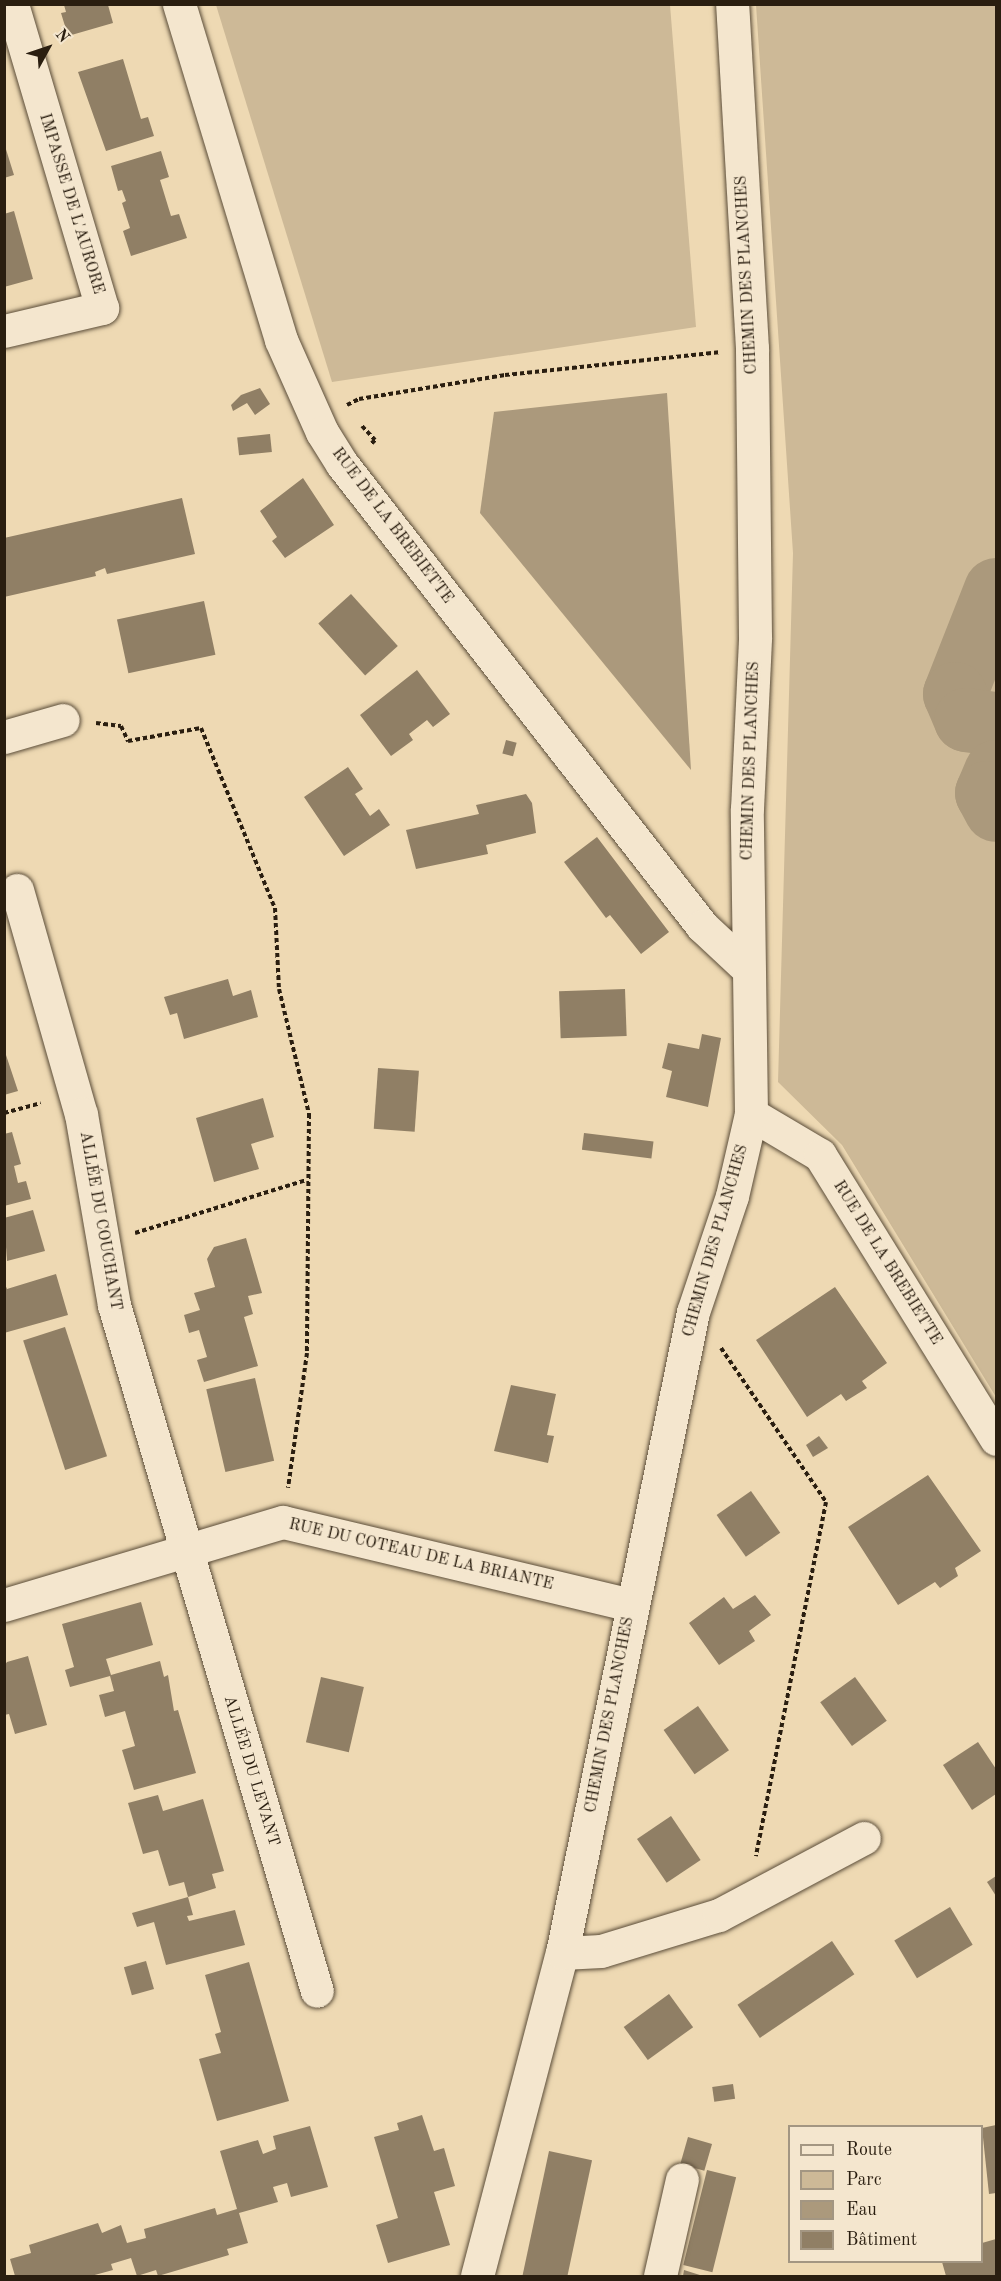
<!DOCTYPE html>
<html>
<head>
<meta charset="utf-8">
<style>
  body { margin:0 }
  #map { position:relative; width:1001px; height:2281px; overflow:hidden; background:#eed9b3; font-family:"Old Standard TT",serif }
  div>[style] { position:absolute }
  .green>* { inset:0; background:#cdb997 }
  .water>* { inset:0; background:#ab997c }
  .river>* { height:64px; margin:-32px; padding:0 32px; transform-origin:32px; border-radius:32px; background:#ab997c }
  .building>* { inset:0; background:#907f65; transform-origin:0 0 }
  .path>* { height:4px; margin-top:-2px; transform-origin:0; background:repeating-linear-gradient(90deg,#2a1e10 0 4.5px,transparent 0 7.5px) }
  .roads { filter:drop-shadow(0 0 2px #5b4d39) drop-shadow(0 0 2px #5b4d39) }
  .minor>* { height:33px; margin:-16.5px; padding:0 16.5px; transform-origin:16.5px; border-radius:16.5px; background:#f4e6ce }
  span { translate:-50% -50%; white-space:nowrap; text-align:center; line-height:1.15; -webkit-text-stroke:5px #f4e6ce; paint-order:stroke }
  .street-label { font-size:16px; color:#2a1e10 }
  .frame { position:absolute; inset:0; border:6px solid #2a1e10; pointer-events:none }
  .legend { position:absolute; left:788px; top:2125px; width:195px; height:138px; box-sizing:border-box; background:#f4e6ce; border:2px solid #a39682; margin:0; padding:8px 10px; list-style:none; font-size:18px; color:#2a1e10 }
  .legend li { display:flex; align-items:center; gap:12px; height:30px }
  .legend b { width:30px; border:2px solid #a39682 }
  .north { position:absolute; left:18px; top:18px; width:60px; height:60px; -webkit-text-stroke:4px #f4e6ce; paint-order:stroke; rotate:50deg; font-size:16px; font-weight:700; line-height:24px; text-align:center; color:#2a1e10 }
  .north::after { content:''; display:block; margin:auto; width:21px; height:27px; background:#2a1e10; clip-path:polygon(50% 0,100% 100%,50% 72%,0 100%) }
</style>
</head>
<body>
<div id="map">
  <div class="green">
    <i style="clip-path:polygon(216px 5px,670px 5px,696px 327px,332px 382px)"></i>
    <i style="clip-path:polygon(756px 5px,996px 5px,996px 1397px,842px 1145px,778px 1082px,793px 553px)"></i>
  </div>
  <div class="water">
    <i style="clip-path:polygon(667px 393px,691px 770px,480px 513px,494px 412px)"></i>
  </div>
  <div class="river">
    <i style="left:996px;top:590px;width:112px;rotate:111.5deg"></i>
    <i style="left:955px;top:694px;width:28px;rotate:67deg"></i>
    <i style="left:966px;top:720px;width:30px;rotate:8deg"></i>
    <i style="left:996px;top:772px;width:23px;rotate:113deg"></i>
    <i style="left:987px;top:793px;width:19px;rotate:62deg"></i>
  </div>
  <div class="building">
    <i style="clip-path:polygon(64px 5px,108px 5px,113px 23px,68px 36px,61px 13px,66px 12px)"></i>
    <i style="clip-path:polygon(123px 59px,141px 119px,148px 117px,154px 136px,106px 151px,78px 72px)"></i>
    <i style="clip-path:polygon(4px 143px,14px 175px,4px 178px)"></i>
    <i style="clip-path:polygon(161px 151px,169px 177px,160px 180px,171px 216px,179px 214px,187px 238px,131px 256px,123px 231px,130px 228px,122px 203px,126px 201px,122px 190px,118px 191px,111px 166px)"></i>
    <i style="clip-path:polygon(14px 211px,33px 279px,4px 287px,4px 214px)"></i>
    <i style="clip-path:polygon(260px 388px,270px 404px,255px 415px,247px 403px,233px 411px,231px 405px,241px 395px)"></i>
    <i style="left:270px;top:434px;width:18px;height:33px;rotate:84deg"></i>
    <i style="clip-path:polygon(303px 478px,334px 525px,285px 558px,272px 541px,277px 537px,260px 511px)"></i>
    <i style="clip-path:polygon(182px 498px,195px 554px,107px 574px,105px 568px,95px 572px,96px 576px,4px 597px,4px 538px)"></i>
    <i style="left:351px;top:594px;width:70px;height:44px;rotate:48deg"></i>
    <i style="left:204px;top:601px;width:55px;height:89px;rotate:78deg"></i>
    <i style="clip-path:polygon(417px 670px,450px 714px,433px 727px,427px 720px,409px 734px,413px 740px,391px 756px,360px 715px)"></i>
    <i style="left:506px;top:740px;width:11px;height:14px;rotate:15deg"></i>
    <i style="clip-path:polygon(348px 767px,363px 789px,355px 794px,370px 816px,379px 809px,390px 825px,344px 856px,304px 797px)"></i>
    <i style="clip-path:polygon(526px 794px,532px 803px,536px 833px,486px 845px,488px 854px,416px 869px,406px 830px,479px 814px,476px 805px)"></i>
    <i style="clip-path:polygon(597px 837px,669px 932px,641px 954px,610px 915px,606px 918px,564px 862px)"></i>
    <i style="clip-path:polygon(228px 979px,233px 996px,251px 990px,258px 1017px,184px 1039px,177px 1013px,170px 1015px,164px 997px)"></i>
    <i style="left:625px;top:989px;width:47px;height:66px;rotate:88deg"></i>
    <i style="clip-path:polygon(702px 1034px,721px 1038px,708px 1107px,666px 1097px,672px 1071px,662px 1068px,668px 1043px,699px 1049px)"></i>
    <i style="clip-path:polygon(4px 1049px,18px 1091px,4px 1095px)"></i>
    <i style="left:378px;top:1068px;width:41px;height:61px;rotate:4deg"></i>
    <i style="clip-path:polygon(263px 1098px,274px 1137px,251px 1144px,259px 1169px,214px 1182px,196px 1118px)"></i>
    <i style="clip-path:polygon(12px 1132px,21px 1164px,14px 1166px,18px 1183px,26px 1181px,31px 1199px,4px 1206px,4px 1134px)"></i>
    <i style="left:584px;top:1133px;width:70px;height:17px;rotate:7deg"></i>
    <i style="clip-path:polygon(33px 1210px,45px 1251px,7px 1261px,4px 1218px)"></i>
    <i style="clip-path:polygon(246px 1238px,262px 1293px,248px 1296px,253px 1314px,244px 1317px,258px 1366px,204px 1382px,197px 1360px,207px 1357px,199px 1330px,189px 1333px,184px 1315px,200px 1310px,194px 1293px,215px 1287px,207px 1259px,214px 1247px)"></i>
    <i style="clip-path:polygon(56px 1274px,68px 1315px,4px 1333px,4px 1282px,7px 1289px)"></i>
    <i style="clip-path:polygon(835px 1287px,887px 1363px,862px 1381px,867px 1388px,846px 1401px,841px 1394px,807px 1417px,756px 1340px)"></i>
    <i style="left:65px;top:1327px;width:136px;height:44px;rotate:72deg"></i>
    <i style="left:255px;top:1378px;width:85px;height:50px;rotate:77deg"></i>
    <i style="clip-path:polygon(511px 1385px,556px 1394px,547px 1435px,554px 1436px,548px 1463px,494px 1451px)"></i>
    <i style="clip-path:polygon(819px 1436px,828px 1448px,813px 1457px,806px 1445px)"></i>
    <i style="clip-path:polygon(928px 1475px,981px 1551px,955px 1568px,958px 1576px,940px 1588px,935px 1582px,898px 1605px,848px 1527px)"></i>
    <i style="left:751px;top:1491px;width:51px;height:42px;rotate:55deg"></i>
    <i style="clip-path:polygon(755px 1595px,771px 1615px,749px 1631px,755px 1641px,719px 1665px,689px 1623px,724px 1597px,733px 1609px)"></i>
    <i style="clip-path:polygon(141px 1602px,153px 1645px,106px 1659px,111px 1675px,160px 1661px,164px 1677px,168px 1675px,174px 1711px,178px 1710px,196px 1773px,134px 1790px,122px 1750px,135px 1746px,125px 1711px,105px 1717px,99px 1695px,114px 1691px,110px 1676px,70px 1687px,65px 1670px,74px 1667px,62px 1624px)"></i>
    <i style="clip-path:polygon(28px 1656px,47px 1725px,15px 1734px,9px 1714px,4px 1715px,4px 1666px,7px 1662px)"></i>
    <i style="left:321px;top:1677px;width:44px;height:67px;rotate:13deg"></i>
    <i style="left:855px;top:1677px;width:54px;height:43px;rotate:54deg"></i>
    <i style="left:698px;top:1706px;width:54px;height:42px;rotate:55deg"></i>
    <i style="clip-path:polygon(978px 1742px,996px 1769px,996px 1794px,972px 1810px,943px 1765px)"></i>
    <i style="clip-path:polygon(158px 1795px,163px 1811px,203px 1799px,224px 1871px,212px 1874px,216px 1888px,188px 1897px,184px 1882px,169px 1886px,158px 1850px,143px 1854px,128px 1803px)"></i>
    <i style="left:671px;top:1816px;width:53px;height:41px;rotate:56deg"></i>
    <i style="clip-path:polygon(996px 1876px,996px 1896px,987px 1882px)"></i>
    <i style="clip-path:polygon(188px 1897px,193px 1915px,187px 1916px,189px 1921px,235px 1910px,245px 1945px,166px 1965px,154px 1922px,137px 1927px,132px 1913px)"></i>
    <i style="left:950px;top:1907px;width:44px;height:65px;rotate:59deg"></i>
    <i style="left:832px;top:1941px;width:40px;height:114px;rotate:56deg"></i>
    <i style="left:146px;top:1961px;width:29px;height:23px;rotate:74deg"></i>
    <i style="clip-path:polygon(249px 1962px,289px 2101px,217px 2121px,199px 2059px,221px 2053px,215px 2034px,221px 2032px,205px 1975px)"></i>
    <i style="left:669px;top:1994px;width:41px;height:56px;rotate:54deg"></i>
    <i style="left:733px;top:2084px;width:15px;height:21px;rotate:82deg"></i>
    <i style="clip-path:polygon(422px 2115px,434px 2151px,444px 2148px,455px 2186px,434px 2192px,450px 2245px,388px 2263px,376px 2225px,398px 2218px,374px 2137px,399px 2130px,397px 2123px)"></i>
    <i style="clip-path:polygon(996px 2125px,996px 2193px,989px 2194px,982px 2128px)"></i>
    <i style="clip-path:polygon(310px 2126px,328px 2187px,291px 2197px,287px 2183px,273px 2187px,278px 2202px,239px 2213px,248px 2243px,227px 2249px,229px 2255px,158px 2276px,156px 2270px,137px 2276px,131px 2258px,111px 2264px,113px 2270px,91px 2276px,15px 2276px,10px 2259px,31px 2253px,29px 2245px,98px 2223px,102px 2233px,121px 2225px,127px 2243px,146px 2238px,144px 2229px,215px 2208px,217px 2215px,237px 2209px,220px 2151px,258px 2140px,263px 2154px,276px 2149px,273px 2136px)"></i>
    <i style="left:688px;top:2137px;width:25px;height:28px;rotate:16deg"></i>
    <i style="left:549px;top:2151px;width:44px;height:128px;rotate:12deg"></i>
    <i style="left:707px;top:2170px;width:30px;height:98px;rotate:14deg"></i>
    <i style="clip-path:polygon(996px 2239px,996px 2276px,946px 2276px,942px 2262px,981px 2262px,982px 2243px)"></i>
    <i style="clip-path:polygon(684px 2270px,703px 2276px,683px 2276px)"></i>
  </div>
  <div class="path">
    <i style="left:347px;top:405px;width:13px;rotate:-27deg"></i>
    <i style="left:359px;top:399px;width:148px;rotate:-9.3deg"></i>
    <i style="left:505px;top:375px;width:215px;rotate:-6.1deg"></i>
    <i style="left:362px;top:426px;width:19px;rotate:47deg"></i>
    <i style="left:375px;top:440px;width:6px;rotate:135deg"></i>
    <i style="left:96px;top:723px;width:25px;rotate:7deg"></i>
    <i style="left:121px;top:726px;width:17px;rotate:65deg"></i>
    <i style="left:128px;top:741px;width:74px;rotate:-10.1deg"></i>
    <i style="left:201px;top:728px;width:195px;rotate:67.7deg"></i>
    <i style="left:275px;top:908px;width:81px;rotate:87.2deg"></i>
    <i style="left:279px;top:989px;width:129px;rotate:76.5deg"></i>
    <i style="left:309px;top:1114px;width:239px;rotate:90.5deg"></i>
    <i style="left:307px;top:1353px;width:136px;rotate:98deg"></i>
    <i style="left:4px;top:1113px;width:38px;rotate:-15deg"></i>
    <i style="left:135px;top:1233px;width:179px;rotate:-17.2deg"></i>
    <i style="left:721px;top:1348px;width:186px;rotate:55.7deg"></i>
    <i style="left:826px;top:1502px;width:361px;rotate:101.2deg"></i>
  </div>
  <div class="roads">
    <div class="minor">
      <i style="left:179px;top:4px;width:351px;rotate:73.1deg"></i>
      <i style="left:281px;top:340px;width:101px;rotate:66deg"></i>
      <i style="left:322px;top:432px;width:38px;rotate:58deg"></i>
      <i style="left:342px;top:464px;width:586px;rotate:52.07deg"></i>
      <i style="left:702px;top:926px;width:63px;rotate:43.1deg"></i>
      <i style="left:4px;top:331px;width:101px;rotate:-13.2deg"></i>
      <i style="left:102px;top:308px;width:317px;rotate:-106.5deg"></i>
      <i style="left:4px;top:737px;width:61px;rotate:-16.1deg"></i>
      <i style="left:17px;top:890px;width:233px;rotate:74.1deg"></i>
      <i style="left:81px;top:1114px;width:194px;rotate:80.2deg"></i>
      <i style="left:114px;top:1305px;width:715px;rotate:73.52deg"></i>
      <i style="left:751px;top:1114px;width:80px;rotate:30.7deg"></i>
      <i style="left:820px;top:1155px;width:334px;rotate:58.2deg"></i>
      <i style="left:4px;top:1605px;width:291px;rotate:-16.6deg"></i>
      <i style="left:283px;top:1522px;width:359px;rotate:13.4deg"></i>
      <i style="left:562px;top:1953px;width:39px;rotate:-3deg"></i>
      <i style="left:601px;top:1951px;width:123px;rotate:-17deg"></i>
      <i style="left:719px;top:1915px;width:164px;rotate:-28deg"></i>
      <i style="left:477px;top:2276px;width:334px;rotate:-75.3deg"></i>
      <i style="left:562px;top:1953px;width:654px;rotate:-78.45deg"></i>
      <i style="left:693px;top:1312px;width:122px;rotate:-71.4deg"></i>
      <i style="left:732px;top:1196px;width:84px;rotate:-77deg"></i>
      <i style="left:751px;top:1114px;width:305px;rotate:-90.8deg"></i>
      <i style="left:747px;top:809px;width:172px;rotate:-87.3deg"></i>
      <i style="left:755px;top:637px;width:289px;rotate:-90.6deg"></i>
      <i style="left:752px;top:348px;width:345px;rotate:-93.3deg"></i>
      <i style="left:660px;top:2276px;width:99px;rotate:-77.2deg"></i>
    </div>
  </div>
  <div class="street-label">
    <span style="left:71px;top:204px;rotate:73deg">IMPASSE DE L'AURORE</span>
    <span style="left:747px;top:275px;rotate:-93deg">CHEMIN DES PLANCHES</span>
    <span style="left:392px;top:526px;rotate:53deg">RUE DE LA BREBIETTE</span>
    <span style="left:751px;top:761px;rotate:-88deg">CHEMIN DES PLANCHES</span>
    <span style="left:100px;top:1221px;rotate:80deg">ALLÉE DU COUCHANT</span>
    <span style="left:716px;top:1241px;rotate:-74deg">CHEMIN DES PLANCHES</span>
    <span style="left:887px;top:1263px;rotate:58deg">RUE DE LA BREBIETTE</span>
    <span style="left:421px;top:1555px;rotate:13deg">RUE DU COTEAU DE LA BRIANTE</span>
    <span style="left:610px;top:1715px;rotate:-79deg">CHEMIN DES PLANCHES</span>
    <span style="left:251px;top:1771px;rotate:73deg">ALLÉE DU LEVANT</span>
  </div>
  <div class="frame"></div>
  <ul class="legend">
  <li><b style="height:8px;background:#f4e6ce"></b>Route</li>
  <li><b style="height:16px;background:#cdb997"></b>Parc</li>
  <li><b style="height:16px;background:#ab997c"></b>Eau</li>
  <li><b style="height:16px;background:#907f65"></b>Bâtiment</li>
  </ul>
  <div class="north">N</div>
</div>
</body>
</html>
